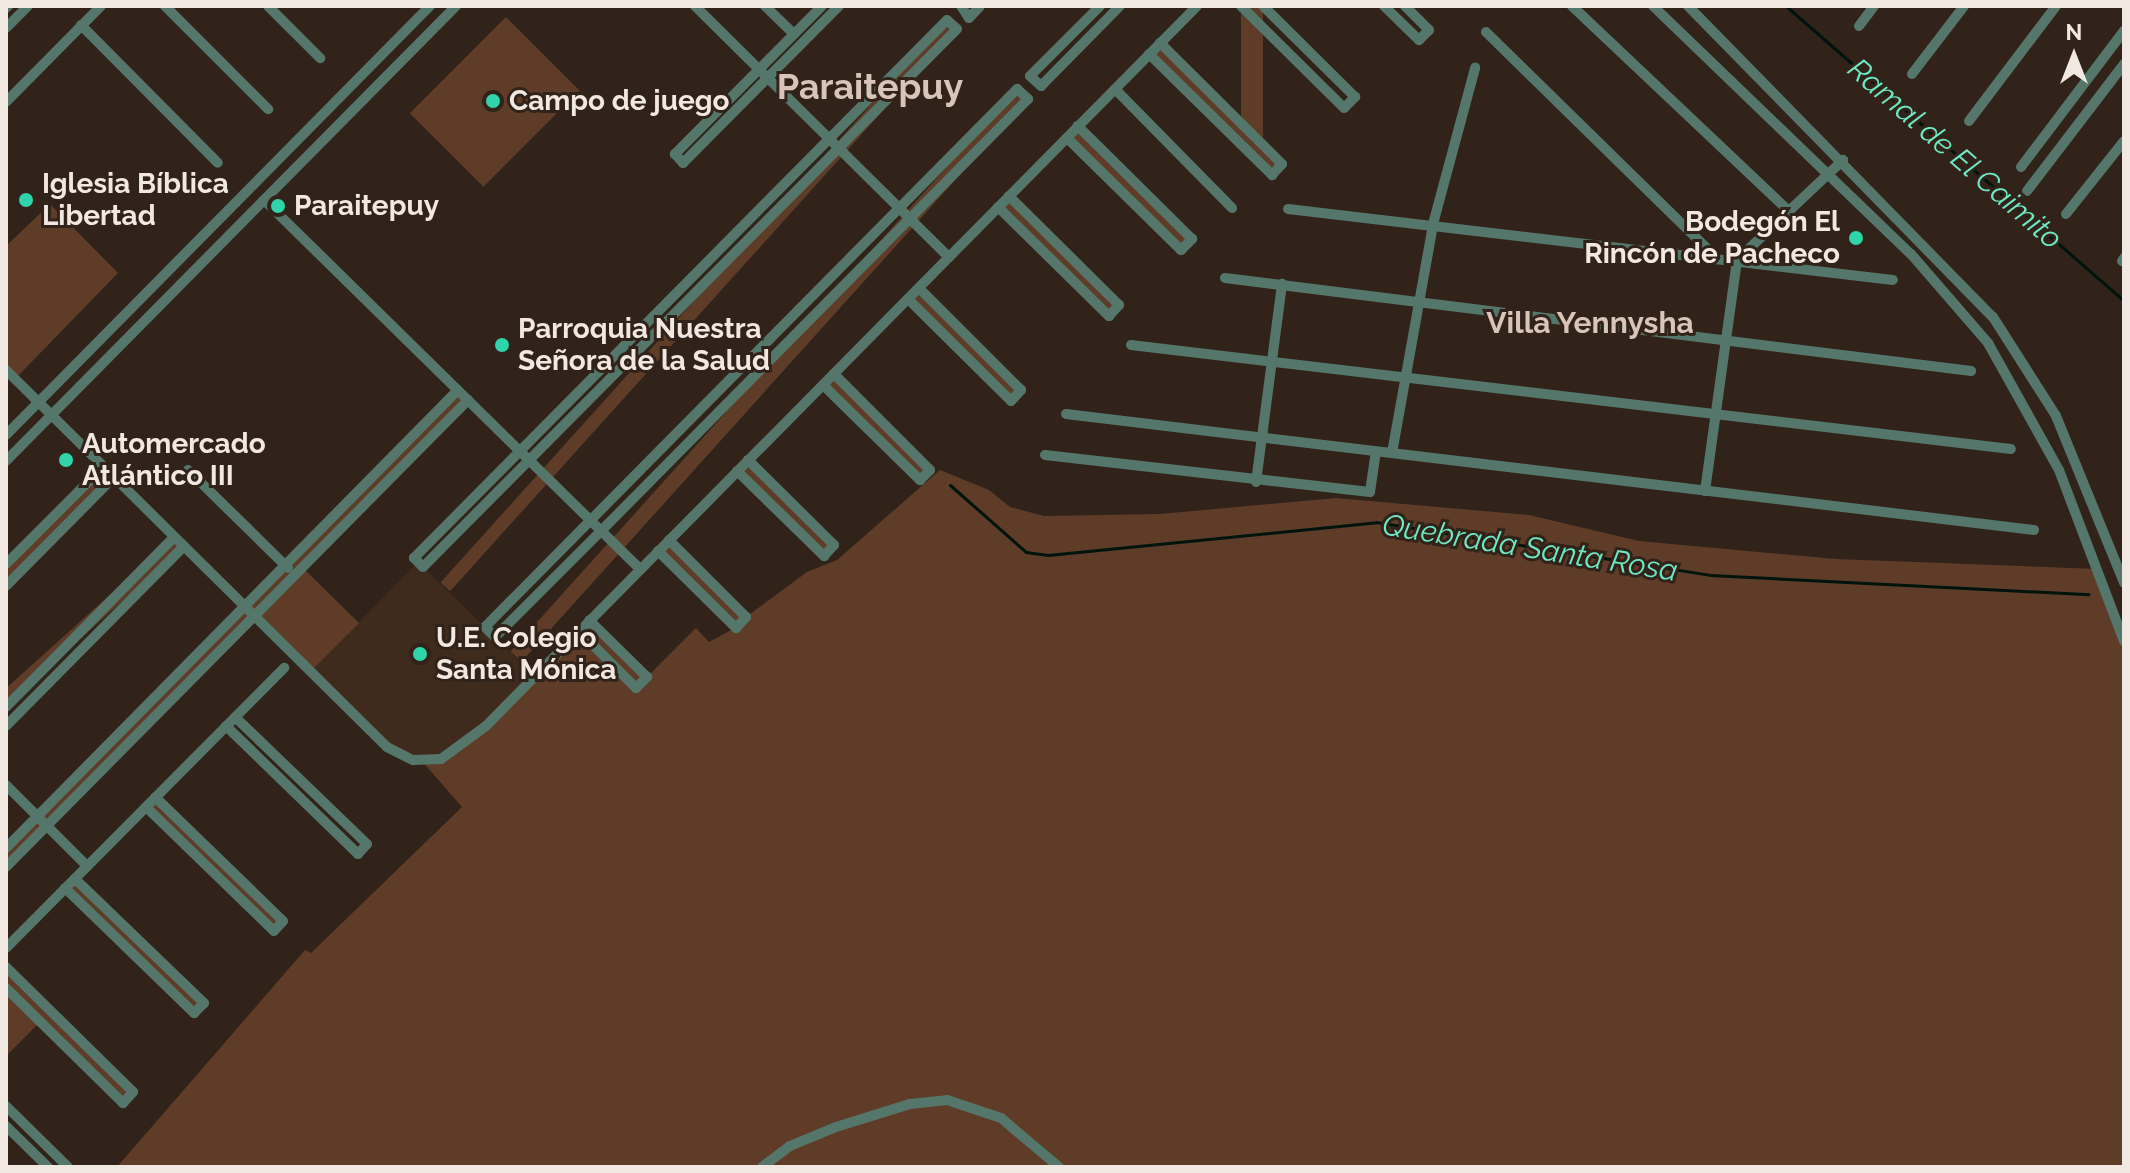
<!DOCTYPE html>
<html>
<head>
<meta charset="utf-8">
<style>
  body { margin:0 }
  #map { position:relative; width:2130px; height:1173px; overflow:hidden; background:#31231a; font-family:Raleway,sans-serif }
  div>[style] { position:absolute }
  .built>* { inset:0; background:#3f2a1e }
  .green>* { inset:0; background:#5e3c28; transform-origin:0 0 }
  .stream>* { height:3px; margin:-1.5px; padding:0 1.5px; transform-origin:1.5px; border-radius:1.5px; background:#00140d }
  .minor>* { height:10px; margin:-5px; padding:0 5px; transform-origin:5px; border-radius:5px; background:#55766a }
  .dots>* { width:22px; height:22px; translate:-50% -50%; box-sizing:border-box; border:4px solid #31231a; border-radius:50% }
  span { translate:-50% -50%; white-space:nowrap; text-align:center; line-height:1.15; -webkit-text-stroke:6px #31231a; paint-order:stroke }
  .poi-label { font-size:28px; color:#f2e8e2; font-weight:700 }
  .left { translate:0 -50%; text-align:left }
  .right { translate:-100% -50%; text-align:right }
  .water-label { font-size:30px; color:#6ee9c3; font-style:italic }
  .neighbourhood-label { font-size:30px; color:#d8c4b9; font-weight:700 }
  .district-label { font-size:36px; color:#d8c4b9; font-weight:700 }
  .frame { position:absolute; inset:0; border:8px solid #f2e8e2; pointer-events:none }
  .north { position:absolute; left:2034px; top:16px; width:80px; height:80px; -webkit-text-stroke:6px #31231a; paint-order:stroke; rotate:0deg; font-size:22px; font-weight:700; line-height:32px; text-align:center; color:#f2e8e2 }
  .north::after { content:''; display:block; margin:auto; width:28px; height:36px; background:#f2e8e2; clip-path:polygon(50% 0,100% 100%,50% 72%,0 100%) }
</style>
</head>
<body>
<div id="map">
  <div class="built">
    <i style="clip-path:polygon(418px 562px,535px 676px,450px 755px,404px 758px,310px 672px)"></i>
  </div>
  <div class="green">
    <i style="left:1241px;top:6px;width:22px;height:145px"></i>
    <i style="left:506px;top:17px;width:104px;height:136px;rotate:45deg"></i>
    <i style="left:947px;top:20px;width:13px;height:757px;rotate:42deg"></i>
    <i style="left:1160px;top:43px;width:172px;height:16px;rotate:45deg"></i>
    <i style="left:1017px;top:89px;width:15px;height:757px;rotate:42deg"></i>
    <i style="left:1078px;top:126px;width:161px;height:16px;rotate:45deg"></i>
    <i style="left:1009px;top:196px;width:155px;height:16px;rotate:45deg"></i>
    <i style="clip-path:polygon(50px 204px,118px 273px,15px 379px,6px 370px,6px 246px)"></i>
    <i style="left:919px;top:288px;width:144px;height:16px;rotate:45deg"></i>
    <i style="left:834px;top:374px;width:136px;height:16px;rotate:45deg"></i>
    <i style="clip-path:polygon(458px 390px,468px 400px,302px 567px,359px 623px,310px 672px,254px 617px,6px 867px,6px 848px)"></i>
    <i style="left:748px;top:460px;width:121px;height:16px;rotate:45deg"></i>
    <i style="clip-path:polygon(103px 467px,114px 477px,6px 586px,6px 564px)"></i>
    <i style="clip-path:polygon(940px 470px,989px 490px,1010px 507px,1044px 516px,1160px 514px,1336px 498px,1529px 515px,1639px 541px,1836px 559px,2097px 569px,2124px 641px,2124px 1167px,117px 1167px,305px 950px,311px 953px,462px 807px,422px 761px,450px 755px,589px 620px,647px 677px,696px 628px,709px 642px,735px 628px,658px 551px,669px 540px,746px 617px,807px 572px,837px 560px)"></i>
    <i style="left:174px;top:537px;width:13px;height:239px;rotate:48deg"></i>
    <i style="left:155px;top:797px;width:178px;height:13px;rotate:44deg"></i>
    <i style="left:75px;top:879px;width:179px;height:13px;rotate:44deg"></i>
    <i style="clip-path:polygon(6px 967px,133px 1092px,123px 1103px,40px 1022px,6px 1056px)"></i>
  </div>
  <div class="stream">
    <i style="left:1786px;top:6px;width:449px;rotate:41.1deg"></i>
    <i style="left:950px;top:485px;width:101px;rotate:41.4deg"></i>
    <i style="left:1026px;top:552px;width:22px;rotate:8deg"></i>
    <i style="left:1048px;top:555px;width:330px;rotate:-5.7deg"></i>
    <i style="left:1376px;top:522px;width:338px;rotate:9deg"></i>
    <i style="left:1710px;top:575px;width:379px;rotate:2.9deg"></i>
  </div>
  <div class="minor">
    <i style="left:165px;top:6px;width:146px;rotate:45deg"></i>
    <i style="left:268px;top:6px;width:74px;rotate:45deg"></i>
    <i style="left:695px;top:6px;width:357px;rotate:44.7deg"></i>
    <i style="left:765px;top:6px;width:40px;rotate:44deg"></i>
    <i style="left:822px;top:6px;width:209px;rotate:134.8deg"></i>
    <i style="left:675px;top:154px;width:12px;rotate:48deg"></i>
    <i style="left:683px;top:163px;width:221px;rotate:-45.2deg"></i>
    <i style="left:961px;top:6px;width:14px;rotate:56deg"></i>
    <i style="left:969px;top:18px;width:16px;rotate:-47deg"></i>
    <i style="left:1100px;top:6px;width:99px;rotate:135deg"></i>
    <i style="left:1030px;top:76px;width:15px;rotate:42deg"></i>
    <i style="left:1041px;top:86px;width:112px;rotate:-45.4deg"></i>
    <i style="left:1241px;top:6px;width:145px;rotate:44.7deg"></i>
    <i style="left:1344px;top:108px;width:16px;rotate:-45deg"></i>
    <i style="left:1355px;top:97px;width:129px;rotate:-135.3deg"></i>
    <i style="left:1384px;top:6px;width:49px;rotate:44.2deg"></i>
    <i style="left:1419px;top:40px;width:14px;rotate:-45deg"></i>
    <i style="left:1429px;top:30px;width:34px;rotate:-135deg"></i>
    <i style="left:1572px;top:6px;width:299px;rotate:43.4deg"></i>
    <i style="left:1653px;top:6px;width:358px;rotate:43.9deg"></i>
    <i style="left:1911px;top:254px;width:118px;rotate:49.1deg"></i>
    <i style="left:1988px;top:343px;width:145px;rotate:60.8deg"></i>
    <i style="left:2059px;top:470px;width:183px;rotate:69.2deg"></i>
    <i style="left:1688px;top:6px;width:436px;rotate:45.6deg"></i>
    <i style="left:1993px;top:317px;width:117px;rotate:57.5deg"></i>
    <i style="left:2056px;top:416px;width:180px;rotate:67.8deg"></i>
    <i style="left:6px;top:8px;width:3px;rotate:-45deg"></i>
    <i style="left:947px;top:20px;width:13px;rotate:42deg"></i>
    <i style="left:957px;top:29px;width:758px;rotate:134.79deg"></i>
    <i style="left:423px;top:567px;width:13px;rotate:-135deg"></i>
    <i style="left:414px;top:558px;width:757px;rotate:-45.27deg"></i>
    <i style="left:81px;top:25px;width:194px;rotate:45.2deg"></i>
    <i style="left:1859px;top:26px;width:25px;rotate:-53deg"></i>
    <i style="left:6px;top:28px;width:31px;rotate:-45deg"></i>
    <i style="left:1486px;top:32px;width:322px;rotate:44.4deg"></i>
    <i style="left:1149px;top:54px;width:173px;rotate:44.5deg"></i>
    <i style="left:1272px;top:175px;width:15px;rotate:-48deg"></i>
    <i style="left:1282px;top:164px;width:172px;rotate:-135.2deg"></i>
    <i style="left:1912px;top:74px;width:86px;rotate:-52.6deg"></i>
    <i style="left:1017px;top:89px;width:15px;rotate:42deg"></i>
    <i style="left:1028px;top:99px;width:598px;rotate:134.66deg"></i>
    <i style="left:608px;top:524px;width:160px;rotate:135deg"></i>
    <i style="left:495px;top:637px;width:14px;rotate:-135deg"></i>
    <i style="left:485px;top:627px;width:757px;rotate:-45.32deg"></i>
    <i style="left:1115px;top:89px;width:167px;rotate:45.5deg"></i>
    <i style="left:6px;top:102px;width:135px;rotate:-45.3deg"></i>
    <i style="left:1969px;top:121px;width:144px;rotate:-52.9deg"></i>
    <i style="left:1067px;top:138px;width:160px;rotate:44.5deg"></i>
    <i style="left:1181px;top:250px;width:16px;rotate:-45deg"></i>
    <i style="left:1192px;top:239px;width:161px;rotate:-135.3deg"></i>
    <i style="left:2021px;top:167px;width:171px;rotate:-52.9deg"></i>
    <i style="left:2027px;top:191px;width:160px;rotate:-52.6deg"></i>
    <i style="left:264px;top:200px;width:527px;rotate:44.46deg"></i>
    <i style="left:998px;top:207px;width:156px;rotate:44.5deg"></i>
    <i style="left:1109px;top:316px;width:15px;rotate:-48deg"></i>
    <i style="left:1119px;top:305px;width:155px;rotate:-135.3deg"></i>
    <i style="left:1288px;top:209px;width:609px;rotate:6.69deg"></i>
    <i style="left:2066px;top:214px;width:93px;rotate:-51.5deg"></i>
    <i style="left:2122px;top:261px;width:4px;rotate:-56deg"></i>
    <i style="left:1225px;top:278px;width:752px;rotate:7.11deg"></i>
    <i style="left:908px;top:299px;width:145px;rotate:44.7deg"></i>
    <i style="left:1011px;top:401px;width:15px;rotate:-48deg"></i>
    <i style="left:1021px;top:390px;width:144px;rotate:-135deg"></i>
    <i style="left:1131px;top:345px;width:886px;rotate:6.74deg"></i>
    <i style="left:6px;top:370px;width:536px;rotate:44.7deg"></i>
    <i style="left:387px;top:747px;width:29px;rotate:27deg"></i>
    <i style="left:413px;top:760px;width:28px;rotate:-2deg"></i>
    <i style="left:441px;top:759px;width:56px;rotate:-36.3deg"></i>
    <i style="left:486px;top:726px;width:1012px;rotate:-45.36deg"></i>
    <i style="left:823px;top:385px;width:136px;rotate:44.4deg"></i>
    <i style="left:920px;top:480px;width:14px;rotate:-45deg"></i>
    <i style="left:930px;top:470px;width:136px;rotate:-135deg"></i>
    <i style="left:1066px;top:414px;width:975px;rotate:6.83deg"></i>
    <i style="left:6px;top:435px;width:603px;rotate:-45.34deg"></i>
    <i style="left:1392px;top:453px;width:233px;rotate:-79.8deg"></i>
    <i style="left:1433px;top:224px;width:162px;rotate:-74.9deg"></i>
    <i style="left:1045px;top:455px;width:327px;rotate:6.5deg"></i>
    <i style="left:1370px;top:492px;width:41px;rotate:-81.7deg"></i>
    <i style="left:6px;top:461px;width:640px;rotate:-45.32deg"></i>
    <i style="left:188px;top:470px;width:140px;rotate:44.4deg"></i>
    <i style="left:737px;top:471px;width:122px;rotate:44.3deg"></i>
    <i style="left:824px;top:556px;width:15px;rotate:-48deg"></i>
    <i style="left:834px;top:545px;width:121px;rotate:-135.3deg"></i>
    <i style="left:1256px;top:482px;width:200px;rotate:-82.5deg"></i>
    <i style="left:1705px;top:491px;width:233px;rotate:-82.1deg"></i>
    <i style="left:1737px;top:260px;width:146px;rotate:-43.3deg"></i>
    <i style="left:658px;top:551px;width:110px;rotate:44.6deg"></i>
    <i style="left:736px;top:628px;width:15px;rotate:-48deg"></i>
    <i style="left:746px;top:617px;width:109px;rotate:-135deg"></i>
    <i style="left:6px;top:564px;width:137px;rotate:-45deg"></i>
    <i style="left:6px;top:586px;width:153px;rotate:-45.3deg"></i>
    <i style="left:579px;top:631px;width:81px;rotate:45deg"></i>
    <i style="left:636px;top:688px;width:16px;rotate:-45deg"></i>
    <i style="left:647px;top:677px;width:81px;rotate:-135.5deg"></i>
    <i style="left:6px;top:707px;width:239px;rotate:-45.3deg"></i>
    <i style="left:6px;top:726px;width:252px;rotate:-45.3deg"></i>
    <i style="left:226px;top:726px;width:184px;rotate:44.1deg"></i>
    <i style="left:358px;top:854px;width:13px;rotate:-48deg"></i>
    <i style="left:367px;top:844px;width:183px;rotate:-136.1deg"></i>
    <i style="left:6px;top:785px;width:115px;rotate:45deg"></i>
    <i style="left:146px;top:807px;width:178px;rotate:44.1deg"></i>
    <i style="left:274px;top:931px;width:13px;rotate:-48deg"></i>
    <i style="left:283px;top:921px;width:178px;rotate:-135.9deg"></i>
    <i style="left:6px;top:848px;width:643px;rotate:-45.38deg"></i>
    <i style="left:6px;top:867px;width:657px;rotate:-45.31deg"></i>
    <i style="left:65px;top:888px;width:180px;rotate:44.1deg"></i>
    <i style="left:194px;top:1013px;width:14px;rotate:-45deg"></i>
    <i style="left:204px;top:1003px;width:179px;rotate:-136.1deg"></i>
    <i style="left:6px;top:948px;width:395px;rotate:-45.2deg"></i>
    <i style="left:6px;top:967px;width:178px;rotate:44.5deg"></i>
    <i style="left:133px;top:1092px;width:15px;rotate:132deg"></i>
    <i style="left:123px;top:1103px;width:164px;rotate:-135.5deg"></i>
    <i style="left:6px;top:1106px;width:87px;rotate:44.5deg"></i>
    <i style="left:6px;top:1126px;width:59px;rotate:44.3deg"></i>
    <i style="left:762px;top:1167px;width:35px;rotate:-37deg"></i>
    <i style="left:790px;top:1146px;width:50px;rotate:-22.4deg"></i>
    <i style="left:836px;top:1127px;width:77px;rotate:-17.3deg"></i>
    <i style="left:910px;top:1104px;width:37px;rotate:-6deg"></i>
    <i style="left:947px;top:1100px;width:57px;rotate:18.4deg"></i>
    <i style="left:1001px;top:1118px;width:76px;rotate:40.2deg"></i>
  </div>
  <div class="dots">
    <i style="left:493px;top:101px;background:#2fd4aa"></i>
    <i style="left:26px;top:200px;background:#2fd4aa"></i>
    <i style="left:278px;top:206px;background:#2fd4aa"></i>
    <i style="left:1856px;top:238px;background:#2fd4aa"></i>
    <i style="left:502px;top:345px;background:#2fd4aa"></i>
    <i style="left:66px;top:460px;background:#2fd4aa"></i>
    <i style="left:420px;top:654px;background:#2fd4aa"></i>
  </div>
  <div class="poi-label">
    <span class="left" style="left:509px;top:101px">Campo de juego</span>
    <span class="left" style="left:42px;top:200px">Iglesia Bíblica<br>Libertad</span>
    <span class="left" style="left:294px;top:206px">Paraitepuy</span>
    <span class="right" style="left:1840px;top:238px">Bodegón El<br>Rincón de Pacheco</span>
    <span class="left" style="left:518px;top:345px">Parroquia Nuestra<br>Señora de la Salud</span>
    <span class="left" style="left:82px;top:460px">Automercado<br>Atlántico III</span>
    <span class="left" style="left:436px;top:654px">U.E. Colegio<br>Santa Mónica</span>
  </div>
  <div class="water-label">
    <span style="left:1955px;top:154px;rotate:41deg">Ramal de El Caimito</span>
    <span style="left:1530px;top:548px;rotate:9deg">Quebrada Santa Rosa</span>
  </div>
  <div class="neighbourhood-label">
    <span style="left:1590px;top:323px">Villa Yennysha</span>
  </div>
  <div class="district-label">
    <span style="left:870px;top:87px">Paraitepuy</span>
  </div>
  <div class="frame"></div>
  <div class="north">N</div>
</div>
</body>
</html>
